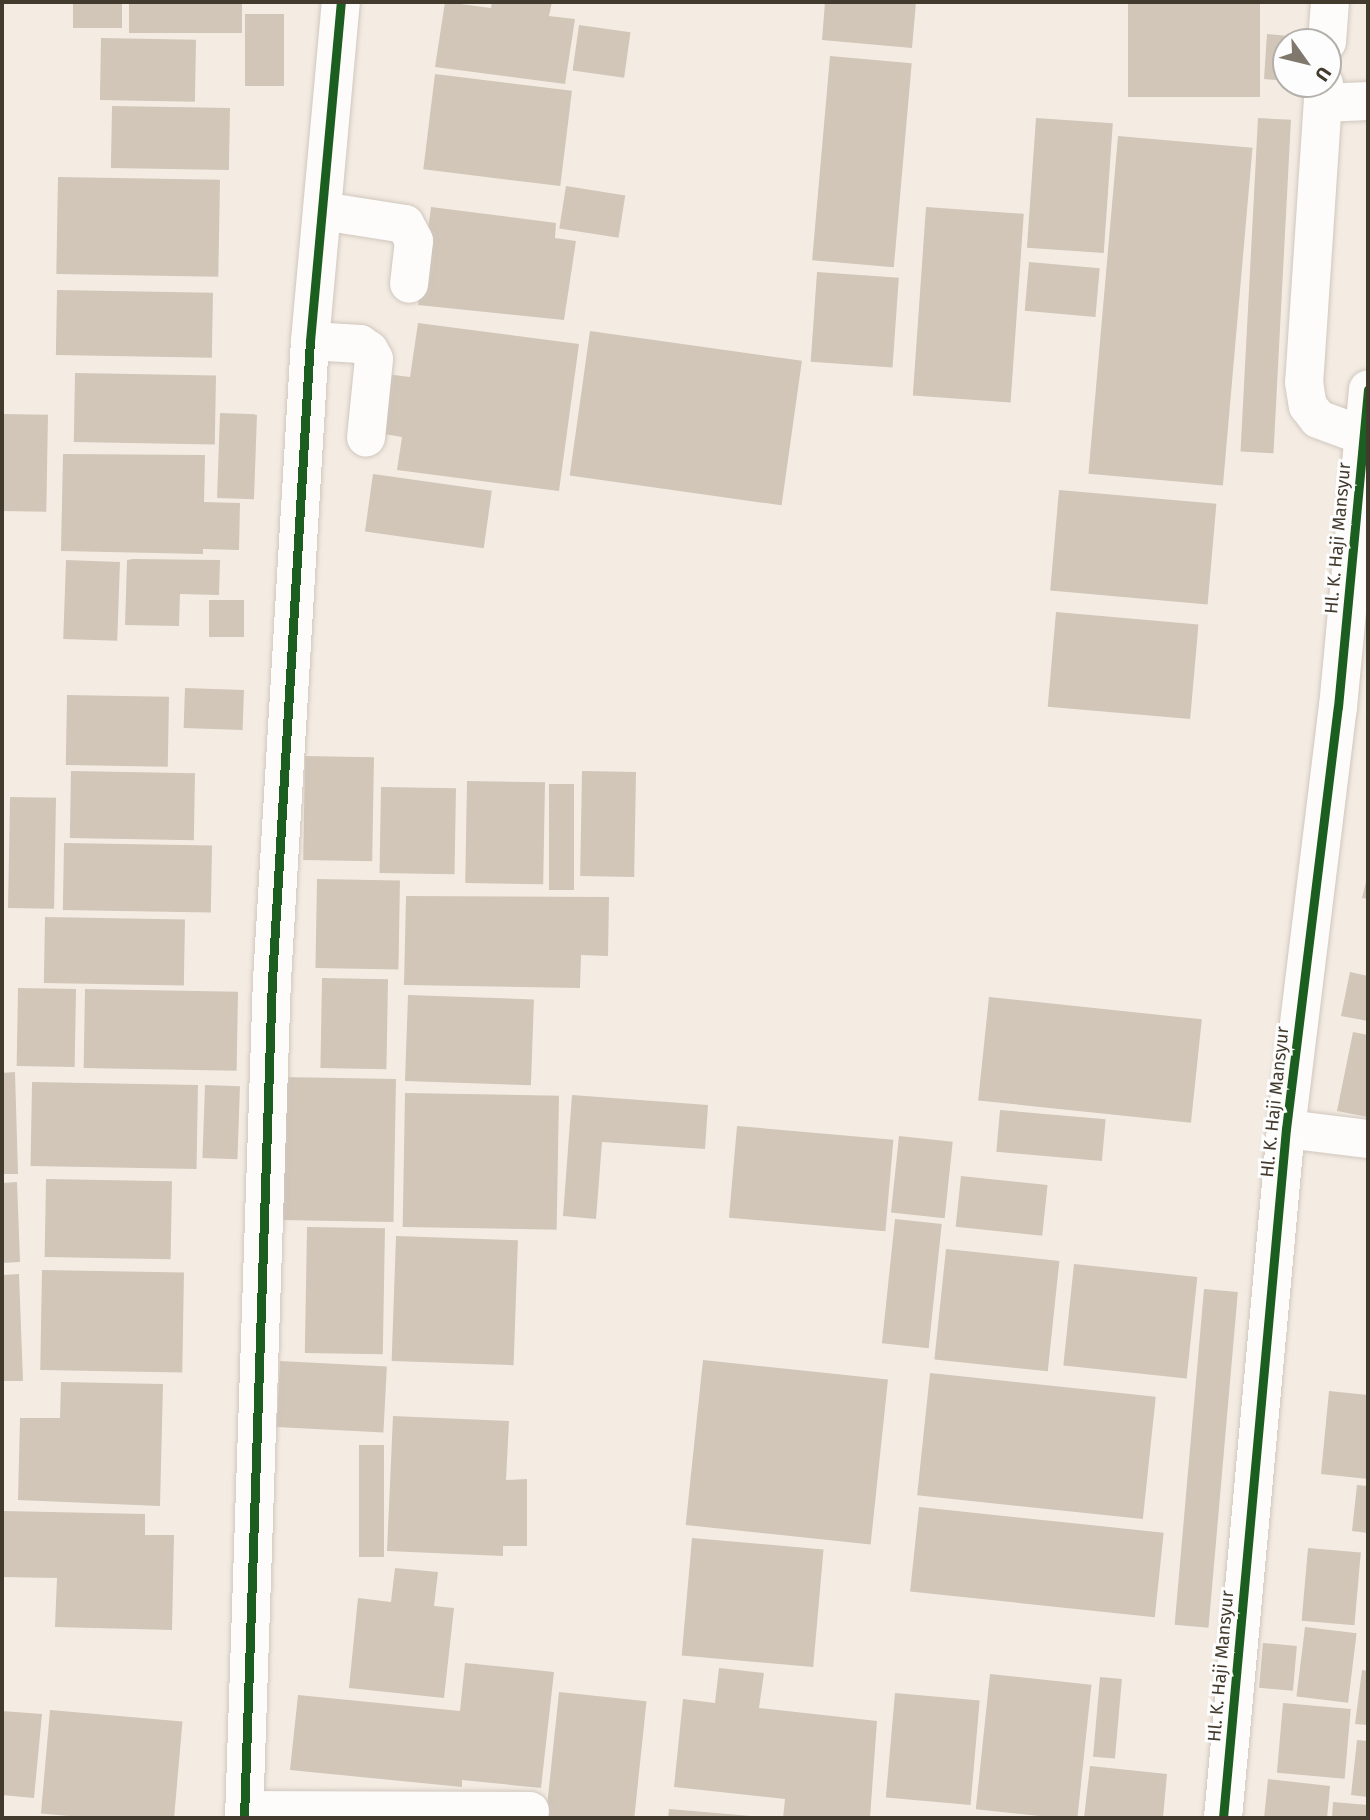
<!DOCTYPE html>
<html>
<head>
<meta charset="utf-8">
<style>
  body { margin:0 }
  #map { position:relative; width:1370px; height:1820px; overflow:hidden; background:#f4ece3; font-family:"Fira Sans",sans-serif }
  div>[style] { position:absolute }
  .building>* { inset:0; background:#d1c6b8; transform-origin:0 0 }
  .roads { filter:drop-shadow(0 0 2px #d0c7be) drop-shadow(0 0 2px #d0c7be) }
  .minor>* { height:38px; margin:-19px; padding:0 19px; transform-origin:19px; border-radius:19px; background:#fdfcfb }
  .cycleway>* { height:9px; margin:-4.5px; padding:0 4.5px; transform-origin:4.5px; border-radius:4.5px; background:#1b5e20 }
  span { translate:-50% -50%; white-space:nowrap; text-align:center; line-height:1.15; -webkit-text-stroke:6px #fdfdfd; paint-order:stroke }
  .street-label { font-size:18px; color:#433a2e }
  .frame { position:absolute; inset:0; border:4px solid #433a2e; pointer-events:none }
  .north { position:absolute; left:1272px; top:28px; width:70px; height:70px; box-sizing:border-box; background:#fdfdfd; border:2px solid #b3afaa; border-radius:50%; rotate:124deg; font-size:19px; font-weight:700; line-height:28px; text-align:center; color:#433a2e }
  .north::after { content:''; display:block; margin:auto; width:24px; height:32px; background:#81786d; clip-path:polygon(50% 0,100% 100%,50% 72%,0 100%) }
</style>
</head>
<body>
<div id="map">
  <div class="building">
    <i style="left:73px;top:2px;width:49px;height:26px"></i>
    <i style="left:129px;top:2px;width:113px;height:31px"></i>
    <i style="clip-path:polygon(445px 2px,491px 8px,492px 2px,552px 2px,549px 16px,575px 19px,565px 84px,435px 67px)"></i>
    <i style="clip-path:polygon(825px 2px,916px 2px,912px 48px,822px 40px)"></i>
    <i style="left:1128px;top:2px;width:132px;height:95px"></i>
    <i style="left:245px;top:14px;width:39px;height:72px"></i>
    <i style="left:579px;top:25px;width:52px;height:46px;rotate:8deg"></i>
    <i style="clip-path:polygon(1267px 34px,1300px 37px,1300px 42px,1286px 42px,1286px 81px,1264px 79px)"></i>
    <i style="left:101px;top:38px;width:95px;height:62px;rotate:1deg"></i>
    <i style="left:830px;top:56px;width:82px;height:205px;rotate:5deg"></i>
    <i style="left:435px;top:74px;width:138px;height:96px;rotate:7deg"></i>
    <i style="left:112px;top:106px;width:118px;height:62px;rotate:1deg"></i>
    <i style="left:1036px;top:118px;width:77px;height:130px;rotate:4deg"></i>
    <i style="left:1258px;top:118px;width:33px;height:334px;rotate:3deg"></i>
    <i style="left:1118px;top:136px;width:135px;height:339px;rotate:5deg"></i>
    <i style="left:58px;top:177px;width:162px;height:97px;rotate:1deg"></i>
    <i style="left:566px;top:186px;width:60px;height:43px;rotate:9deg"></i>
    <i style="clip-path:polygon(431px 207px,556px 223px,555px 238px,576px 241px,564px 320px,418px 305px)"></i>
    <i style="left:926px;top:207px;width:98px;height:189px;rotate:4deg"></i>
    <i style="left:1029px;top:262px;width:71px;height:49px;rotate:5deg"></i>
    <i style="left:817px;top:272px;width:82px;height:90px;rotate:4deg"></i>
    <i style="left:57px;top:290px;width:156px;height:65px;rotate:1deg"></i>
    <i style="clip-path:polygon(418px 323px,579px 344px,559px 491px,397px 470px,402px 437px,378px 433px,386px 374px,410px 377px)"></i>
    <i style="left:590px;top:331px;width:214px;height:146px;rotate:8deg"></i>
    <i style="left:75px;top:373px;width:141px;height:69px;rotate:1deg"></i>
    <i style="left:220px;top:413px;width:37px;height:85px;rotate:2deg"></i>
    <i style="left:2px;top:414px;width:46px;height:97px;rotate:1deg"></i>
    <i style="clip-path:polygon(63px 454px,205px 455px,204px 502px,240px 503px,239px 550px,203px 549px,203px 554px,61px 551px)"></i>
    <i style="left:373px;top:474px;width:120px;height:58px;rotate:8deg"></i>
    <i style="left:1059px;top:490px;width:158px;height:101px;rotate:5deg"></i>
    <i style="clip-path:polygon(133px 559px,220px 560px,219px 595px,180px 594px,179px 626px,125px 625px,127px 560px)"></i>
    <i style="left:66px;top:560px;width:54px;height:79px;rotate:2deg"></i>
    <i style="left:209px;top:600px;width:35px;height:37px"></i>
    <i style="left:1056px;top:612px;width:143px;height:95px;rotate:5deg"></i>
    <i style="left:185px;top:688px;width:59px;height:40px;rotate:2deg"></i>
    <i style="left:67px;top:695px;width:102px;height:70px;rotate:1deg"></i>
    <i style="left:305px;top:756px;width:69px;height:104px;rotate:1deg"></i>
    <i style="left:71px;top:771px;width:124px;height:67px;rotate:1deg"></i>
    <i style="left:582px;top:771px;width:54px;height:105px;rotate:1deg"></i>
    <i style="left:467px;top:781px;width:78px;height:102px;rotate:1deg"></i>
    <i style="left:549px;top:784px;width:25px;height:106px"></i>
    <i style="left:381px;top:787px;width:75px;height:86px;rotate:1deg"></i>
    <i style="left:10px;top:797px;width:46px;height:111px;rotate:1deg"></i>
    <i style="left:64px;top:843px;width:148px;height:67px;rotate:1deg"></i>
    <i style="clip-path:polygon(1368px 874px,1368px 899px,1362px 898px)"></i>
    <i style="left:317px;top:879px;width:83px;height:89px;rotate:1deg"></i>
    <i style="clip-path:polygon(406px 896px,609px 897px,608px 956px,581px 955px,580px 988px,404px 985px)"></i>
    <i style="left:45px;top:917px;width:140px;height:66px;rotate:1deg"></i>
    <i style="clip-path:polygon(1350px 972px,1368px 976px,1368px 1021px,1341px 1016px)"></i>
    <i style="left:322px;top:978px;width:66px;height:90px;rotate:1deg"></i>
    <i style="left:18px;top:988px;width:58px;height:78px;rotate:1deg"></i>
    <i style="left:85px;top:989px;width:153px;height:79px;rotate:1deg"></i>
    <i style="left:408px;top:995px;width:126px;height:86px;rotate:2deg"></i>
    <i style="left:989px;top:997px;width:214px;height:104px;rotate:6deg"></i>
    <i style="clip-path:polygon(1353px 1032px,1368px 1035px,1368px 1117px,1337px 1111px)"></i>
    <i style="clip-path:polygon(15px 1072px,18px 1174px,2px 1174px,2px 1073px)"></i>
    <i style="left:282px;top:1077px;width:114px;height:143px;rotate:1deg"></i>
    <i style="left:32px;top:1082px;width:166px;height:84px;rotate:1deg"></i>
    <i style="left:205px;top:1085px;width:35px;height:73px;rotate:2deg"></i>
    <i style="left:405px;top:1093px;width:154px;height:134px;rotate:1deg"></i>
    <i style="clip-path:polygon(572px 1095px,708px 1105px,705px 1149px,602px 1142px,596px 1219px,563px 1216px)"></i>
    <i style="left:1000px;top:1110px;width:106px;height:42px;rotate:5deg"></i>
    <i style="left:737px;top:1126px;width:157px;height:92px;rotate:5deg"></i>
    <i style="left:899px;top:1136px;width:54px;height:77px;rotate:6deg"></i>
    <i style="left:961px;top:1176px;width:87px;height:51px;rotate:6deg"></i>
    <i style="left:46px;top:1179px;width:126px;height:78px;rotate:1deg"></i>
    <i style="clip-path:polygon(17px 1182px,20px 1262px,2px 1263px,2px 1183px)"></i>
    <i style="left:895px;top:1219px;width:47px;height:125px;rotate:6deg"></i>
    <i style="left:307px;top:1227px;width:78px;height:126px;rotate:1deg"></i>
    <i style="left:396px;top:1236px;width:122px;height:125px;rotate:2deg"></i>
    <i style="left:946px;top:1249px;width:114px;height:111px;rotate:6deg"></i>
    <i style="left:1074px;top:1264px;width:124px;height:102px;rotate:6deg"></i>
    <i style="left:42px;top:1270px;width:142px;height:100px;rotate:1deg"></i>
    <i style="clip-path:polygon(19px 1274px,23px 1381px,2px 1381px,2px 1275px)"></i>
    <i style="left:1204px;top:1289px;width:34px;height:337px;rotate:5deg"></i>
    <i style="left:703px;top:1360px;width:186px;height:166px;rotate:6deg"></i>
    <i style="left:280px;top:1361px;width:107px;height:66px;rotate:3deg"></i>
    <i style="left:930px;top:1373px;width:227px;height:123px;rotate:6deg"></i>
    <i style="clip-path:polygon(61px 1382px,163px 1384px,160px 1506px,18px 1500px,20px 1418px,60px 1418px)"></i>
    <i style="clip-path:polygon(1329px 1391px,1368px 1395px,1368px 1479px,1321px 1474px)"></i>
    <i style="clip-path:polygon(393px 1416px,509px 1421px,506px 1480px,527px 1479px,527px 1546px,503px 1546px,503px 1556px,387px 1551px)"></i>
    <i style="left:359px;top:1445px;width:25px;height:112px"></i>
    <i style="clip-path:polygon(1357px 1485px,1368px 1486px,1368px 1533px,1352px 1531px)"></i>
    <i style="left:919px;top:1507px;width:246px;height:85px;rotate:6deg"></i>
    <i style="clip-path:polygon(3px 1511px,145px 1514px,145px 1535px,174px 1535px,172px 1630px,55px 1627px,57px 1578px,2px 1577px)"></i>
    <i style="left:692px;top:1538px;width:132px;height:118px;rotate:5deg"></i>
    <i style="left:1308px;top:1548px;width:53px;height:73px;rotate:5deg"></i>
    <i style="clip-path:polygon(395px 1568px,438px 1572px,434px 1606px,454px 1608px,444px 1698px,349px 1688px,358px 1598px,391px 1602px)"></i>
    <i style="left:1305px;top:1627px;width:52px;height:70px;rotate:7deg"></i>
    <i style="left:1263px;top:1643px;width:34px;height:45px;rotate:5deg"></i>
    <i style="clip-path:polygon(465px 1663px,554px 1672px,541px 1788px,462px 1780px,462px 1787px,290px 1770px,298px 1695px,460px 1711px)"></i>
    <i style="clip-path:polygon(719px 1668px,764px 1673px,759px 1708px,877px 1721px,870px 1818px,783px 1818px,785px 1799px,674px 1787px,683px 1699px,715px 1703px)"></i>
    <i style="clip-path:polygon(1362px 1670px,1368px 1671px,1368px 1725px,1355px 1724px)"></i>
    <i style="left:990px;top:1674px;width:102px;height:136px;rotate:6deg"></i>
    <i style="left:1100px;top:1677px;width:22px;height:80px;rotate:5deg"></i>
    <i style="left:559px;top:1692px;width:88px;height:127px;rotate:6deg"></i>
    <i style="left:895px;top:1693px;width:85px;height:105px;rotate:5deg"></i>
    <i style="left:1283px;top:1703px;width:68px;height:70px;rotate:5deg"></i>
    <i style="left:50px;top:1710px;width:133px;height:104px;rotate:5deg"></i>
    <i style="clip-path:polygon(2px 1711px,42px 1714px,34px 1798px,2px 1795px)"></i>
    <i style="clip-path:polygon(1357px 1740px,1368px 1741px,1368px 1797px,1351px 1795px)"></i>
    <i style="clip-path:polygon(1090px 1766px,1167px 1774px,1163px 1818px,1084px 1818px)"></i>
    <i style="clip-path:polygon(1268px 1779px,1330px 1786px,1327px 1818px,1264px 1818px)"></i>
    <i style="clip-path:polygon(1333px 1802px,1368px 1805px,1368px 1818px,1332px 1818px)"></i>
    <i style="clip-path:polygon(669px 1809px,751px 1816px,751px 1818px,668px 1818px)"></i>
  </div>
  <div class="roads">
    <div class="minor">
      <i style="left:1327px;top:42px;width:40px;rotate:-85.7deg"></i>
      <i style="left:1324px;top:84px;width:299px;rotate:93.8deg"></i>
      <i style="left:1304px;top:382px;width:24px;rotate:81deg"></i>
      <i style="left:1308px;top:406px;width:16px;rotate:52deg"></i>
      <i style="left:1318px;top:419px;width:49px;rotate:20.3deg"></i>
      <i style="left:1323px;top:103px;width:45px;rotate:-2.5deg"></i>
      <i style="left:322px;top:211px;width:84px;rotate:8.9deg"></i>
      <i style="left:405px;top:224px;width:19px;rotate:62deg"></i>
      <i style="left:414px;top:241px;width:43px;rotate:96.6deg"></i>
      <i style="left:310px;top:341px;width:50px;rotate:3.4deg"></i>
      <i style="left:360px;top:344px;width:11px;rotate:34deg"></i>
      <i style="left:369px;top:350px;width:10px;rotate:61deg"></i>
      <i style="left:374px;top:359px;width:79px;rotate:95.8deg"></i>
      <i style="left:1286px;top:1129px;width:83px;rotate:7deg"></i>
      <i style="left:245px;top:1810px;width:285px;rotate:0.2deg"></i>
      <i style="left:244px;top:1818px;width:838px;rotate:-88.09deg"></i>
      <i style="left:272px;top:980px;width:640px;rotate:-86.6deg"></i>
      <i style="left:310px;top:341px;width:340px;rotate:-84.8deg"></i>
      <i style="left:1223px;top:1818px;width:692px;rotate:-84.78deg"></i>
      <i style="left:1286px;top:1129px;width:425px;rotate:-83deg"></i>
      <i style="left:1338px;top:707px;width:319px;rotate:-84.6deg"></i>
    </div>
  </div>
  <div class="cycleway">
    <i style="left:244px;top:1818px;width:838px;rotate:-88.09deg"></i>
    <i style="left:272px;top:980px;width:640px;rotate:-86.6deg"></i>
    <i style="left:310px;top:341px;width:340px;rotate:-84.8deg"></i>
    <i style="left:1223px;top:1818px;width:692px;rotate:-84.78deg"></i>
    <i style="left:1286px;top:1129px;width:425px;rotate:-83deg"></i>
    <i style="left:1338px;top:707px;width:319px;rotate:-84.6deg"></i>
  </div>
  <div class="street-label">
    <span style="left:1338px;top:538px;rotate:-85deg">Hl. K. Haji Mansyur</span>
    <span style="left:1275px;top:1102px;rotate:-84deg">Hl. K. Haji Mansyur</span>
    <span style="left:1221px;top:1666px;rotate:-85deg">Hl. K. Haji Mansyur</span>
  </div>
  <div class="frame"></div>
  <div class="north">U</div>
</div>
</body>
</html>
